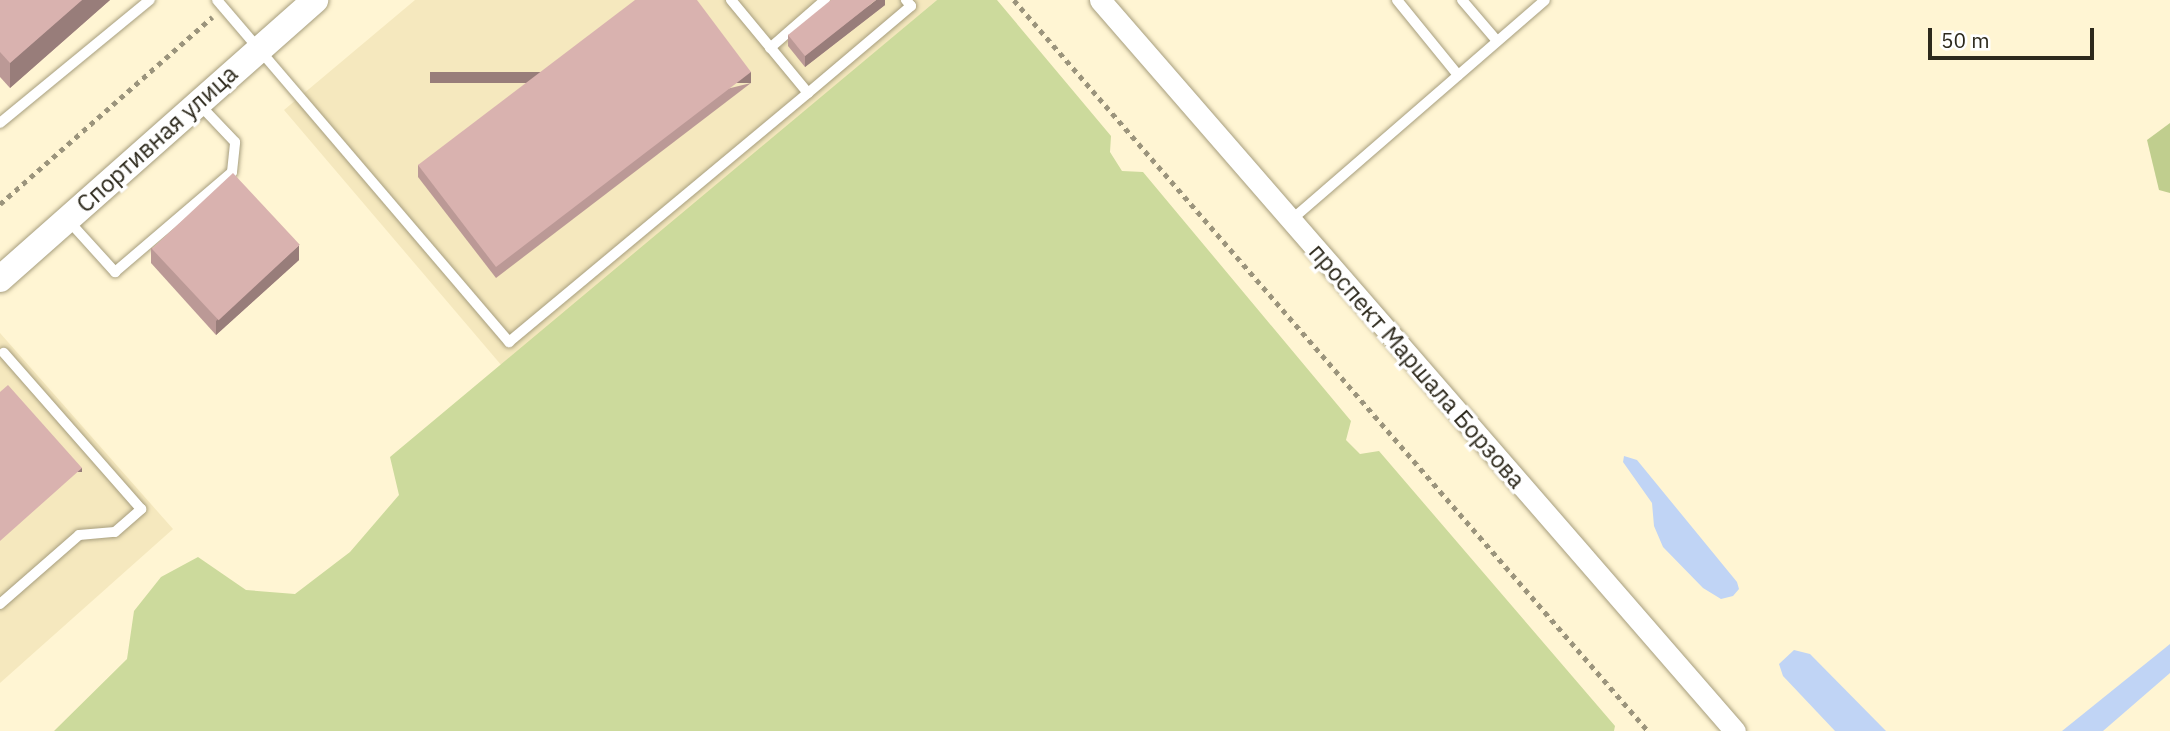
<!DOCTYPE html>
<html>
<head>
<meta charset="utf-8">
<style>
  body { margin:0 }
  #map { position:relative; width:2170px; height:731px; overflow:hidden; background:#fff5d3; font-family:"IBM Plex Sans",sans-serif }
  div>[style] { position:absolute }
  .built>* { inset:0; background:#f5e8be }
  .green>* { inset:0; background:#ccda9c }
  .forest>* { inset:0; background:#c0ce8e }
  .water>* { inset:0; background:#c0d4f5 }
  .path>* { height:4.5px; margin-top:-2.25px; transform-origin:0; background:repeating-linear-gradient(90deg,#9b947c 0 5px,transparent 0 10px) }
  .roads { filter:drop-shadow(0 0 2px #a79e7e) drop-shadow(0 0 2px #a79e7e) }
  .service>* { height:10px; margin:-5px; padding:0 5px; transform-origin:5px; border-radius:5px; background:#fff }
  .minor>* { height:21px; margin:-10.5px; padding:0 10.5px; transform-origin:10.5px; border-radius:10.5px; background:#fff }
  .tertiary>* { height:26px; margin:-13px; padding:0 13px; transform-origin:13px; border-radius:13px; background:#fff }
  .wall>* { inset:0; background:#bb9996 }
  .shaded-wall>* { inset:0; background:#987d7a; transform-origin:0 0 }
  .building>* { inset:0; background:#d9b2af; transform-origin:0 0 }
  span { translate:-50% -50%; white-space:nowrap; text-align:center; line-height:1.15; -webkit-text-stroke:7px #fff; paint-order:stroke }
  .street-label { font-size:24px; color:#2d291c }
  .scale { position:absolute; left:1928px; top:28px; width:166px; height:32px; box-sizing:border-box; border:4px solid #2d291c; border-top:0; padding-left:9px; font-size:21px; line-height:24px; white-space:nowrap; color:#2d291c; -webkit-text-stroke:5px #fff; paint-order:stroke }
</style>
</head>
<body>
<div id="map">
  <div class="built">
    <i style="clip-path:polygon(415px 0,937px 0,502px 366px,284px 110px)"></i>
    <i style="clip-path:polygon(0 333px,173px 529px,0 683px)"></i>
  </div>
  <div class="green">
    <i style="clip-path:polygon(937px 0,997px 0,1111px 136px,1110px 152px,1122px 171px,1143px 172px,1351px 421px,1346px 440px,1360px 454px,1379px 451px,1615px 726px,1614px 731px,54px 731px,127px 659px,134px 611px,161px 577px,198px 557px,246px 590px,295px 594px,350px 552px,399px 495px,390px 457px)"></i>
  </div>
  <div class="forest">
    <i style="clip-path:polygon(2170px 123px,2170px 193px,2159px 190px,2147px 140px)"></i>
  </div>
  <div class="water">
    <i style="clip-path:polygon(1624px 456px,1637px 460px,1737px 582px,1739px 589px,1733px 596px,1721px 599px,1703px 588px,1663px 547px,1654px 526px,1652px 503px,1623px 462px)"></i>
    <i style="clip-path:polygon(2170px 644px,2170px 673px,2103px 731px,2062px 731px)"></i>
    <i style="clip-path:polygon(1794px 650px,1810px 654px,1886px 731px,1835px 731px,1783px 676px,1779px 664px)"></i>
  </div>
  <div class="path">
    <i style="left:1014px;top:0;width:968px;rotate:49.06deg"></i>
    <i style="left:0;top:204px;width:283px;rotate:-41.4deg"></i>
  </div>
  <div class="roads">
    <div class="service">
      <i style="left:217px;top:0;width:450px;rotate:49.5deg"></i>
      <i style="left:509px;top:342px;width:389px;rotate:-39.8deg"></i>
      <i style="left:808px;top:93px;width:121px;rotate:-129.6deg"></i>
      <i style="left:1397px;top:0;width:97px;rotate:50.9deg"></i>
      <i style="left:1462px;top:0;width:54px;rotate:49.5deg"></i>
      <i style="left:770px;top:48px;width:73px;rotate:-41.1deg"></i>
      <i style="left:808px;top:93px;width:135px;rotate:-40.2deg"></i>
      <i style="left:911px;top:6px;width:8px;rotate:-130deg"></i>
      <i style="left:0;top:123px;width:194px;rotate:-39.4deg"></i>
      <i style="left:67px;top:219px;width:72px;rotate:47.8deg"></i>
      <i style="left:115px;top:272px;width:154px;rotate:-40.5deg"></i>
      <i style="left:232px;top:172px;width:30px;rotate:-84deg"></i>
      <i style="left:235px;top:142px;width:54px;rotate:-133.5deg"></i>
      <i style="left:1290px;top:221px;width:337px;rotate:-40.9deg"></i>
      <i style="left:0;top:604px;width:105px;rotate:-41.1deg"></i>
      <i style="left:79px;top:535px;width:36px;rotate:-5deg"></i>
      <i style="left:115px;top:532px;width:35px;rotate:-41deg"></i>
      <i style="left:141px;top:509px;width:208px;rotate:-131.3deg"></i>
    </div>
    <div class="minor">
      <i style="left:1100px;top:0;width:968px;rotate:49.02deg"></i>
    </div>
    <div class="tertiary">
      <i style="left:0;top:279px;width:421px;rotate:-41.5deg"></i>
    </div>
  </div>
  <div class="wall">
    <i style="clip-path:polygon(0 0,110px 0,10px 88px,0 77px)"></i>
    <i style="clip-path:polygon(885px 0,885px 5px,805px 67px,788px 46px,788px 35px)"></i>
    <i style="clip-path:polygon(751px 83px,496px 278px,418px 177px,418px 165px)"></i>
    <i style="clip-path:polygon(151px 248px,299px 260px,216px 335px,151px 263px)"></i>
  </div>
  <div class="shaded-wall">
    <i style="clip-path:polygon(82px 0,110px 0,10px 88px,10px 63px)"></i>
    <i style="clip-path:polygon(876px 0,885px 0,885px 5px,805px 67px,805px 56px)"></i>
    <i style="left:751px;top:72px;width:11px;height:321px;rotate:90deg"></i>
    <i style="clip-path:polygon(299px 245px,299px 260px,216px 335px,216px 321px)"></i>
    <i style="left:82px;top:468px;width:4px;height:110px;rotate:90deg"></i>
  </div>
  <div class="building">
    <i style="clip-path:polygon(0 0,82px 0,10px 63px,0 52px)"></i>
    <i style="clip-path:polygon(635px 0,697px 0,751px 72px,496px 267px,418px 165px)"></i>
    <i style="clip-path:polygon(831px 0,876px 0,805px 56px,788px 35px)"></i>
    <i style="left:233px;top:173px;width:98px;height:111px;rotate:47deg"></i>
    <i style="clip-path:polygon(8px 385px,82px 468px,0 541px,0 392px)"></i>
  </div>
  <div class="street-label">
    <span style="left:157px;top:139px;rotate:-42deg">Спортивная улица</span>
    <span style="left:1417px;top:366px;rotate:49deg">проспект Маршала Борзова</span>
  </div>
  <div class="scale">50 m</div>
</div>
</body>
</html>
